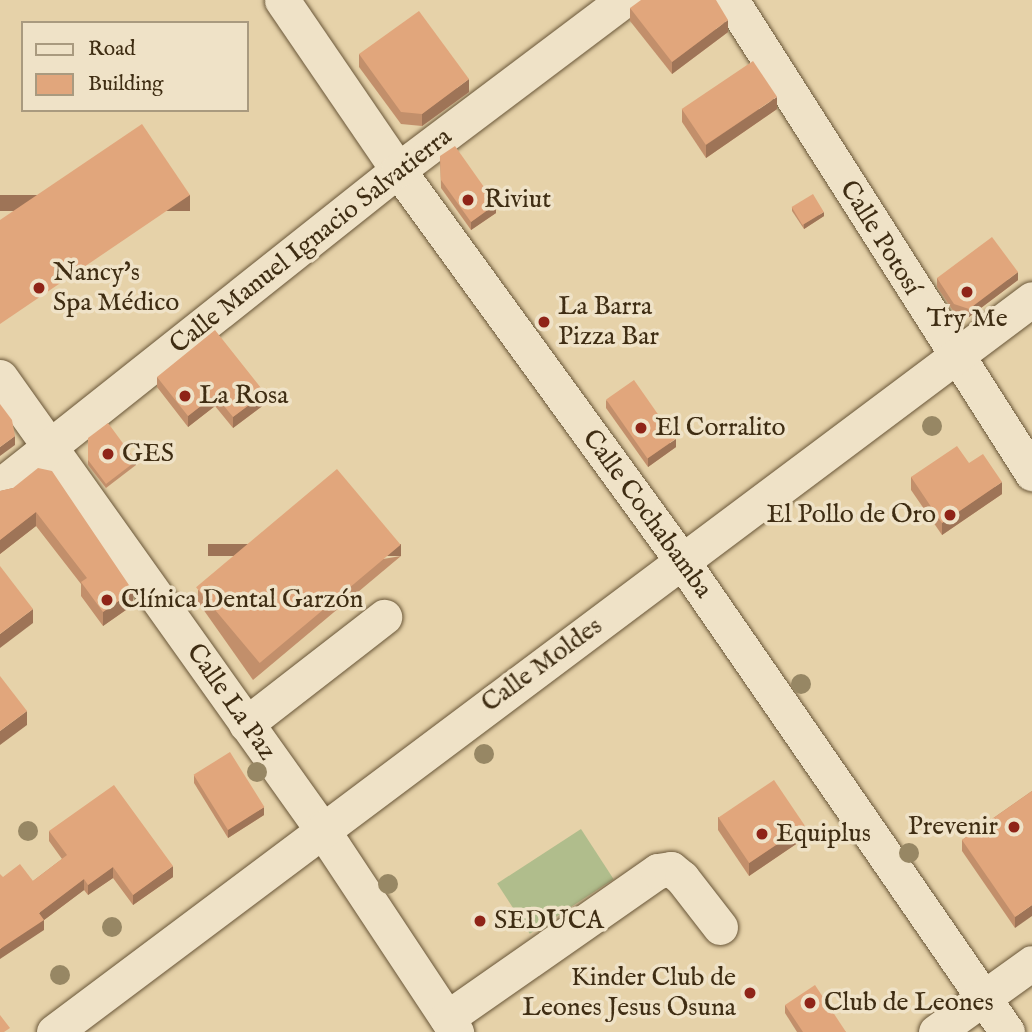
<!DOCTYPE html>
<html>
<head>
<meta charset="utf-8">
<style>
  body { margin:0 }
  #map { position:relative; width:1032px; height:1032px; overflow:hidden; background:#e6d2a9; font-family:"IM FELL English",serif }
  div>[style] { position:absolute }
  .green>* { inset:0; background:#b0bd8c; transform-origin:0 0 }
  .roads { filter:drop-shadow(0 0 2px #695638) drop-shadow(0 0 2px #695638) }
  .minor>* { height:35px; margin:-17.5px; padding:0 17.5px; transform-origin:17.5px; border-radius:17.5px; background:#efe2c7 }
  .trees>* { width:20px; height:20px; margin:-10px; border-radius:50%; background:#978764 }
  .wall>* { inset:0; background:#c28f6b }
  .shaded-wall>* { inset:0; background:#9e7457; transform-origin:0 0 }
  .building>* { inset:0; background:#e1a67c; transform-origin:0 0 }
  .dots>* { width:19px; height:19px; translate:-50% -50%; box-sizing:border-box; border:4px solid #efe2c7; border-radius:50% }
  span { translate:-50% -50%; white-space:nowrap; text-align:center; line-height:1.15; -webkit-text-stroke:7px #efe2c7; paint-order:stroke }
  .poi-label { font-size:26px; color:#3f2d13 }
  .left { translate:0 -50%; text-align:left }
  .right { translate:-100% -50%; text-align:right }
  .street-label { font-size:26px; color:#3f2d13 }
  .legend { position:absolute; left:21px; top:21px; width:228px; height:91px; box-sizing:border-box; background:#efe2c7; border:2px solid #a99a7f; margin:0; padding:9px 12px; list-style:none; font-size:21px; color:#3f2d13 }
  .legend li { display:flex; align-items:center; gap:14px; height:35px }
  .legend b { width:35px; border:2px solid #a99a7f }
</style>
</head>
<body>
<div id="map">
  <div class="green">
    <i style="left:581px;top:829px;width:60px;height:100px;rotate:57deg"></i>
  </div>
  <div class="roads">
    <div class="minor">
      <i style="left:282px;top:0;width:206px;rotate:55.7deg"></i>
      <i style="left:398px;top:170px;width:483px;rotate:54deg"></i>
      <i style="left:682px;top:561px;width:572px;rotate:55.39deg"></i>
      <i style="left:731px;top:0;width:561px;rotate:57.53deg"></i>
      <i style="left:0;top:377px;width:554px;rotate:54.56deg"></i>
      <i style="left:321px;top:828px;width:245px;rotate:56.5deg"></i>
      <i style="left:0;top:486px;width:508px;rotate:-38.45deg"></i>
      <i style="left:398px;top:170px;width:283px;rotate:-37deg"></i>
      <i style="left:246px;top:724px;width:175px;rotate:-37.8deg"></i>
      <i style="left:447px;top:1018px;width:257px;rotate:-34.9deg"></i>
      <i style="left:658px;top:871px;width:13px;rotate:-9deg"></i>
      <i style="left:671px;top:869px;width:14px;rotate:39deg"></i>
      <i style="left:682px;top:878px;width:62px;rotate:52.2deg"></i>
      <i style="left:54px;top:1032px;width:1222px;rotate:-36.85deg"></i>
      <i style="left:936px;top:1032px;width:118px;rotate:-35.7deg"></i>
    </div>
  </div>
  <div class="trees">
    <i style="left:932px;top:426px"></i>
    <i style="left:801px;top:684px"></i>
    <i style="left:484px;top:754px"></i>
    <i style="left:257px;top:772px"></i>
    <i style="left:28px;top:831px"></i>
    <i style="left:909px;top:853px"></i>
    <i style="left:388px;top:884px"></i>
    <i style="left:112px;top:927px"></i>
    <i style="left:60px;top:975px"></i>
  </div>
  <div class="wall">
    <i style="clip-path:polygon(630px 8px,728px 32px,672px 74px,630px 21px)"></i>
    <i style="clip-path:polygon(359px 54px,469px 92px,422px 126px,401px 124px,359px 67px)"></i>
    <i style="clip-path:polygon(682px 109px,777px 109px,706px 158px,682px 122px)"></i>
    <i style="clip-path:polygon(440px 156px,496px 213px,471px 230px,441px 188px)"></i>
    <i style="clip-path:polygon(792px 207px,824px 216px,804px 229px,792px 211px)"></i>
    <i style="clip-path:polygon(937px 278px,1018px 280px,969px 317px,954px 312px,937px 287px)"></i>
    <i style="clip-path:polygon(157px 377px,265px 404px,233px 428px,215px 406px,188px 427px,157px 387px)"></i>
    <i style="clip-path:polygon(606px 400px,676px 447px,648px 467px,606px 408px)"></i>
    <i style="clip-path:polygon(88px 438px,136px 465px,106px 488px,88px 465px)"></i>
    <i style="clip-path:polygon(969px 463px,1002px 494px,942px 535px,911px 490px,911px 477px)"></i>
    <i style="clip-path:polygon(13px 488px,133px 605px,103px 626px,81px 596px,81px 584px,36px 526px,0 554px,0 491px)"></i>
    <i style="clip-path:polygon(401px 556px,253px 680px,198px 602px,198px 590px)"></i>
    <i style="clip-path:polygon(194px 775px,264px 815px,228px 838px,194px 783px)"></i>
    <i style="clip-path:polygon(1032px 791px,1015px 928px,962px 851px,962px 840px)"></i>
    <i style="clip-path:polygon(718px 817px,805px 838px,749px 876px,718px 830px)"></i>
    <i style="clip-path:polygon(49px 831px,173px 877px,133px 905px,113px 878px,88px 895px,84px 890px,44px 920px,44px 930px,33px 881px,62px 859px,49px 841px)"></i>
    <i style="clip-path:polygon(785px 1005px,846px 1032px,797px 1032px,785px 1013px)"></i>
  </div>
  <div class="shaded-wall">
    <i style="clip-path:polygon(728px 20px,728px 32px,672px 74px,672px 62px)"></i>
    <i style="clip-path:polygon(469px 79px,469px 92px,422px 126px,422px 114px)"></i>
    <i style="clip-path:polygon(777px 97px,777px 109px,706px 158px,706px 145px)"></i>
    <i style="left:190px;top:195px;width:16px;height:230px;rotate:90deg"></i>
    <i style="clip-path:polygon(496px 204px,496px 213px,471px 230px,471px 222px)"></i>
    <i style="clip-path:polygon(824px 212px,824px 216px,804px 229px,804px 224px)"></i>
    <i style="clip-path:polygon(1018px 272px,1018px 280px,969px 317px,969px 309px)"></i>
    <i style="clip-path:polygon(265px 393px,265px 404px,233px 428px,233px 417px)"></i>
    <i style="clip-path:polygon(215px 395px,215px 406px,188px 427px,188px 416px)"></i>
    <i style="clip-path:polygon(15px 436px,15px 445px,0 456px,0 447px)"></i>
    <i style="clip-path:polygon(676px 439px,676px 447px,648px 467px,648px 458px)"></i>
    <i style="left:136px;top:461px;width:4px;height:38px;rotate:90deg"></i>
    <i style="clip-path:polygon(1002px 482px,1002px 494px,942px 535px,942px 523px)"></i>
    <i style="clip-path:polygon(36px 512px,36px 526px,0 554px,0 540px)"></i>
    <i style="left:401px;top:544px;width:12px;height:193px;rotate:90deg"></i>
    <i style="clip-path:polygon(133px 591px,133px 605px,103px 626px,103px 612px)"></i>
    <i style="clip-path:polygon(33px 609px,33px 623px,0 648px,0 634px)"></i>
    <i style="clip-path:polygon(27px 711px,27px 725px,0 745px,0 731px)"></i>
    <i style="clip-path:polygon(264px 807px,264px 815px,228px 838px,228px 829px)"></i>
    <i style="clip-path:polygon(805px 826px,805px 838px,749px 876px,749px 863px)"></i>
    <i style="clip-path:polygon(173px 866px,173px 877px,133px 905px,133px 895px)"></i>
    <i style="clip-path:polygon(113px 867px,113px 878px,88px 895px,88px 885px)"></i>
    <i style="clip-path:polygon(84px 879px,84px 890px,44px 920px,44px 930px,0 959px,0 949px,39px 913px)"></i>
    <i style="clip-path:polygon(1032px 905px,1032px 916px,1015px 928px,1015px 917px)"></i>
  </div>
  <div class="building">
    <i style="clip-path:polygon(641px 0,716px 0,728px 20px,672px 62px,630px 8px)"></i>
    <i style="clip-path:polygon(419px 11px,469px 79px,422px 114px,401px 112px,359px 54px)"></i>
    <i style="left:753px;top:61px;width:43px;height:86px;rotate:56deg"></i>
    <i style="clip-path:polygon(142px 124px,190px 195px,0 324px,0 220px)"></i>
    <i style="clip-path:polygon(455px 146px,496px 204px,471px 222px,441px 180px,440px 156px)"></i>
    <i style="left:813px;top:194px;width:21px;height:25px;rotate:59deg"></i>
    <i style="clip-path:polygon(992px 237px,1018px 272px,969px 309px,954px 304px,937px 278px)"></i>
    <i style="clip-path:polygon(215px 330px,265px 393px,233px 417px,215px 395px,188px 416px,157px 377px)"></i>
    <i style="left:634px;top:380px;width:72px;height:34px;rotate:55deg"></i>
    <i style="clip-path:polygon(0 404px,12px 420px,15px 436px,0 447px)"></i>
    <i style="clip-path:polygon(108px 423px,136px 461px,106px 484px,88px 460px,88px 438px)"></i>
    <i style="clip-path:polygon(957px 446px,969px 463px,983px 454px,1002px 482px,942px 523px,911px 477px)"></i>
    <i style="clip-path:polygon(38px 468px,52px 471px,133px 591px,103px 612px,81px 582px,87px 578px,36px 512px,0 540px,0 491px,13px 488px)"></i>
    <i style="left:337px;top:469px;width:99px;height:184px;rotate:50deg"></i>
    <i style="clip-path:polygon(0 566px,33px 609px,0 634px)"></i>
    <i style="clip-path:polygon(0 676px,27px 711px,0 731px)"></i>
    <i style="left:230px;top:752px;width:65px;height:43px;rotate:58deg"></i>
    <i style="left:774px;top:780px;width:55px;height:67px;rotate:56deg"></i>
    <i style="clip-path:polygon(114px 785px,173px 866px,133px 895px,113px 867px,88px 885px,84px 879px,39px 913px,44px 920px,0 949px,0 874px,3px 877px,20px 864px,33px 881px,67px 855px,49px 831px)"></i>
    <i style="clip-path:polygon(1032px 791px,1032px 905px,1015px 917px,962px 840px)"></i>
    <i style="clip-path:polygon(815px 985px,846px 1032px,803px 1032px,785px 1005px)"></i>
    <i style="clip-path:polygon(0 1015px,10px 1028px,4px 1032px,0 1032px)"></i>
  </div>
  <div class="dots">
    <i style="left:468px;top:200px;background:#8f2418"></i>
    <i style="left:39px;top:288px;background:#8f2418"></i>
    <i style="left:967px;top:292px;background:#8f2418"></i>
    <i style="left:544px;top:322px;background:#8f2418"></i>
    <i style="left:185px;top:396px;background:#8f2418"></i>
    <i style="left:641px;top:428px;background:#8f2418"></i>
    <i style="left:108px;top:454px;background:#8f2418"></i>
    <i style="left:950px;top:515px;background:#8f2418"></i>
    <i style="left:107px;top:600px;background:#8f2418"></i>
    <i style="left:1014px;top:827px;background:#8f2418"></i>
    <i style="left:762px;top:834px;background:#8f2418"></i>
    <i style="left:480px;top:921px;background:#8f2418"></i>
    <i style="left:750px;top:993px;background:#8f2418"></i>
    <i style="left:810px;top:1003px;background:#8f2418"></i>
  </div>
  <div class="poi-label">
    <span class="left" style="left:484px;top:200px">Riviut</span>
    <span class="left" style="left:53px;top:288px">Nancy's<br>Spa Médico</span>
    <span class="left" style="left:558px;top:322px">La Barra<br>Pizza Bar</span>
    <span style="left:967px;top:319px">Try Me</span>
    <span class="left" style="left:199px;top:396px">La Rosa</span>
    <span class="left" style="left:655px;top:428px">El Corralito</span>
    <span class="left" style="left:122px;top:454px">GES</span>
    <span class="right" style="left:936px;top:515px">El Pollo de Oro</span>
    <span class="left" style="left:121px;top:600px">Clínica Dental Garzón</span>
    <span class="right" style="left:998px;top:827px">Prevenir</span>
    <span class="left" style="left:776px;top:834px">Equiplus</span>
    <span class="left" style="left:494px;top:921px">SEDUCA</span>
    <span class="right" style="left:736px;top:993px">Kinder Club de<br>Leones Jesus Osuna</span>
    <span class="left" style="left:824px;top:1003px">Club de Leones</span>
  </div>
  <div class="street-label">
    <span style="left:880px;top:238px;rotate:58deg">Calle Potosí</span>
    <span style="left:311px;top:241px;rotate:-38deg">Calle Manuel Ignacio Salvatierra</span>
    <span style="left:647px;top:514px;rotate:54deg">Calle Cochabamba</span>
    <span style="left:542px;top:665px;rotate:-36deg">Calle Moldes</span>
    <span style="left:231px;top:702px;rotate:55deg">Calle La Paz</span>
  </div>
  <ul class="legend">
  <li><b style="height:9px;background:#efe2c7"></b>Road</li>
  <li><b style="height:19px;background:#e1a67c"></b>Building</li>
  </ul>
</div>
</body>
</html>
